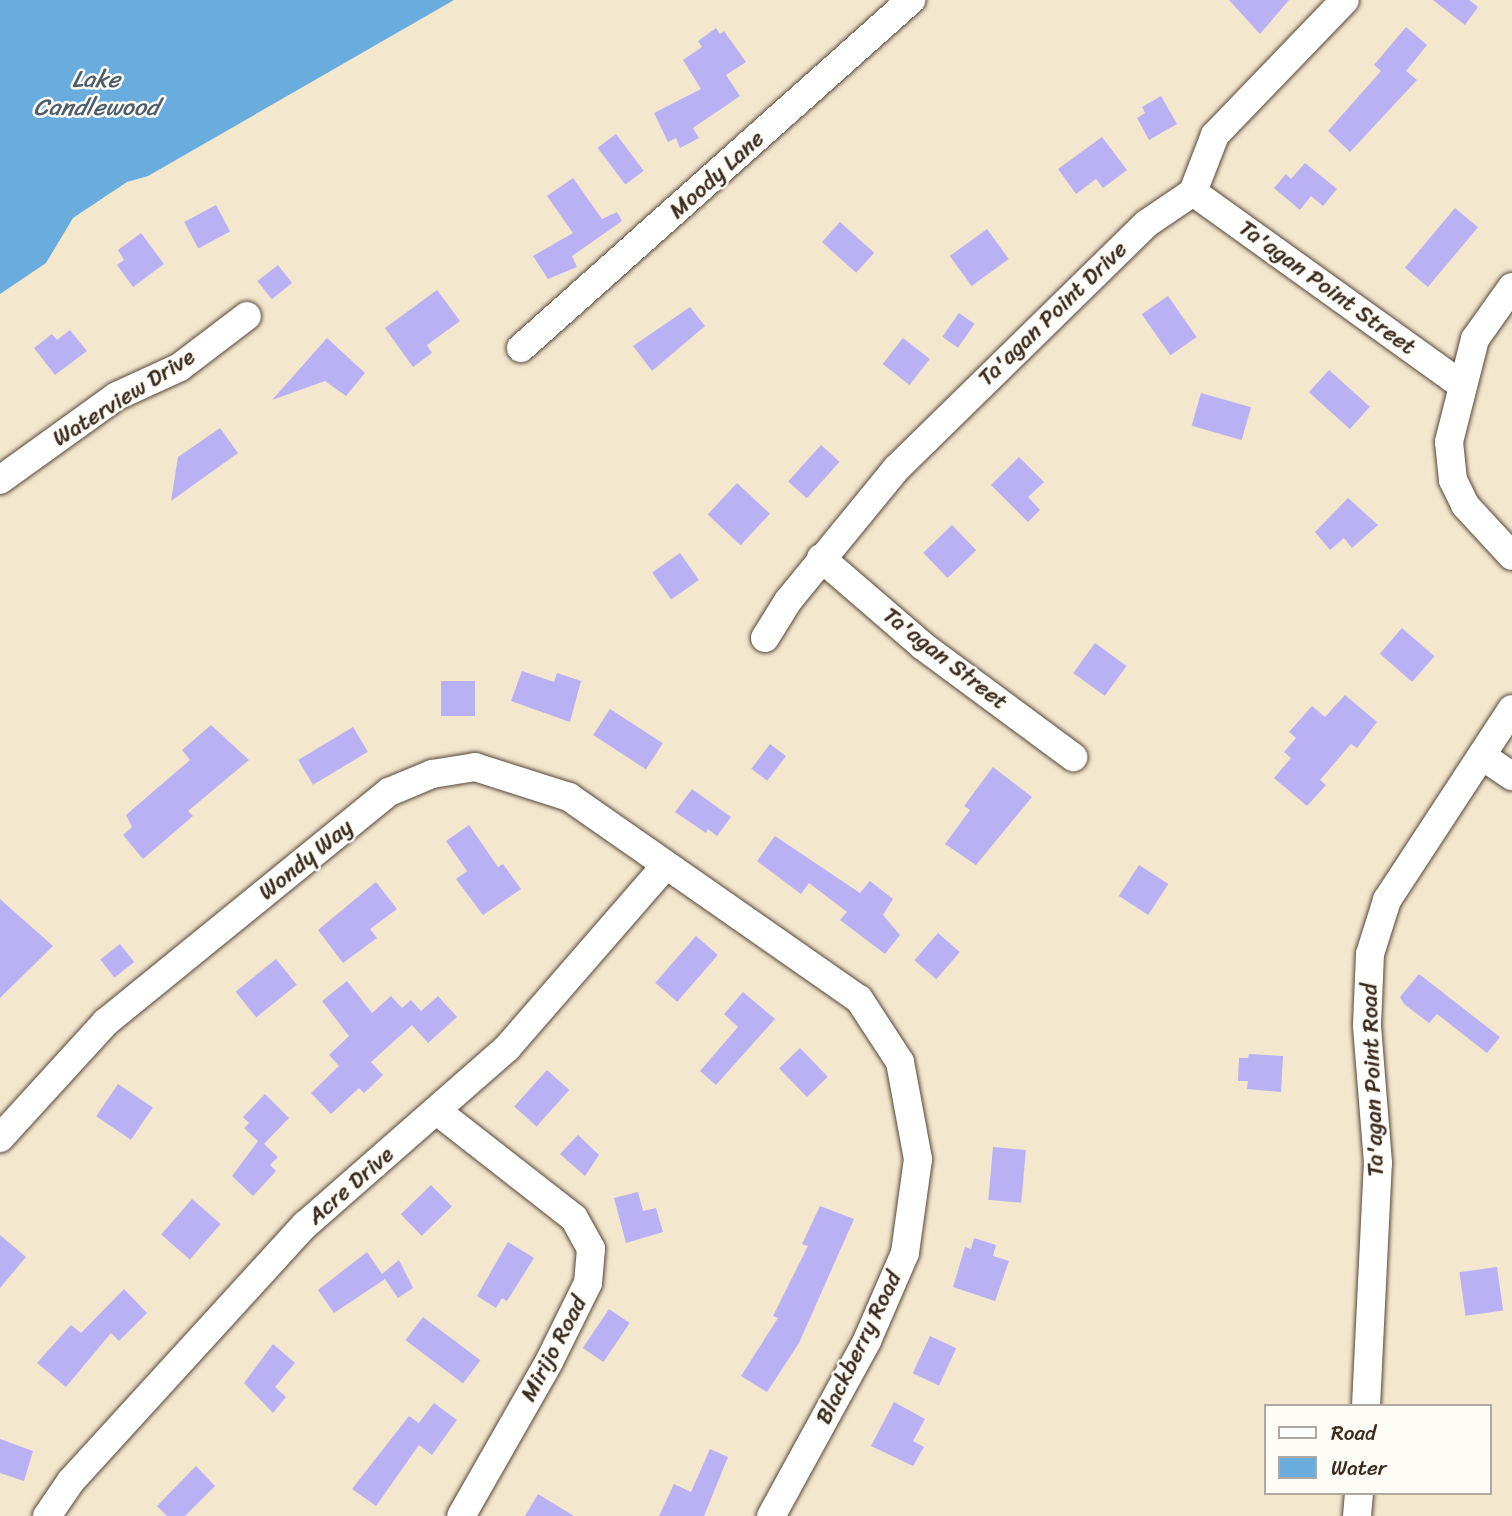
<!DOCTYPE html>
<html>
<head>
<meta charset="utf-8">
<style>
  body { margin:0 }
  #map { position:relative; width:1512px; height:1516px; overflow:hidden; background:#f3e7ce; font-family:Sriracha,sans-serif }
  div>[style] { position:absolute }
  .water>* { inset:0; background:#69acde }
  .building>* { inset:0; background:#bab1f5; transform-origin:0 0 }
  .roads { filter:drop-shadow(0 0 2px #574638) drop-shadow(0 0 2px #574638) }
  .minor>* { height:28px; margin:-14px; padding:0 14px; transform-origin:14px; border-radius:14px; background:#fff }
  span { translate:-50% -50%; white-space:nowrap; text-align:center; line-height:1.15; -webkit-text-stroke:5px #fdfcf7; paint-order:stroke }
  .street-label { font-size:23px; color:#3b2a1e }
  .water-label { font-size:24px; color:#4d5e6b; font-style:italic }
  .legend { position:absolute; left:1264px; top:1404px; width:228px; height:91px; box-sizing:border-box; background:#fdfcf7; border:2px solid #afa8a0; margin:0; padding:9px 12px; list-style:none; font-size:21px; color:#3b2a1e }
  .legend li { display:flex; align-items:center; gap:14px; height:35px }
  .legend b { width:35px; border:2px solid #afa8a0 }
</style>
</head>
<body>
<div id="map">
  <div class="water">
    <i style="clip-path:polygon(0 0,454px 0,148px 176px,127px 182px,73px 218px,46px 263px,0 294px)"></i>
  </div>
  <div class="building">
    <i style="clip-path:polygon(1229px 0,1289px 0,1260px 34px)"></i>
    <i style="clip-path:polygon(1433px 0,1469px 0,1478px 7px,1465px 25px)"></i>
    <i style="clip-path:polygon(1406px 27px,1427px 45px,1406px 71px,1417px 80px,1350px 152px,1328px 131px,1381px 71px,1374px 65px)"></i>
    <i style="clip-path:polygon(716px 28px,720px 34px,724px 31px,746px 62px,726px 75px,740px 96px,693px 128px,699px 138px,680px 148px,676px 138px,668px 142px,654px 113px,701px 89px,683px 60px,702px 47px,698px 41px)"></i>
    <i style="clip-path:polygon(1161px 96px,1177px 124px,1149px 140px,1137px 118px,1145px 113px,1142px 107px)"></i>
    <i style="left:616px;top:134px;width:46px;height:23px;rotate:53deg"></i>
    <i style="clip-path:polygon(1102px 137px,1127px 170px,1103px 188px,1096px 179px,1076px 194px,1058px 169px)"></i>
    <i style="clip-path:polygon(1305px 163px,1337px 189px,1323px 206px,1311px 196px,1300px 210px,1274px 188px,1286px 174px,1291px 179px)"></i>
    <i style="clip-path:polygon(573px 178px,602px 219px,617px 212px,622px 221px,572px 256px,577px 267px,548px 279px,533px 256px,573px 233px,547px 196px)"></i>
    <i style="left:216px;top:205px;width:30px;height:36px;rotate:62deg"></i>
    <i style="left:1455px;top:208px;width:30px;height:78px;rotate:40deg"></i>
    <i style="left:840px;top:222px;width:46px;height:27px;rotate:42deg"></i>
    <i style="left:987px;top:229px;width:37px;height:46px;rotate:54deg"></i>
    <i style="clip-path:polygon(141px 233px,164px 264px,133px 287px,117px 265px,124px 260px,118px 250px)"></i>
    <i style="left:278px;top:265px;width:23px;height:26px;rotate:52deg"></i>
    <i style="clip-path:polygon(437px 290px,460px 321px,427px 345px,432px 353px,413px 367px,385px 328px)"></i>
    <i style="left:1168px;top:296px;width:50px;height:32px;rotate:55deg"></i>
    <i style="clip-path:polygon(690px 307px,705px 326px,652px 371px,633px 346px)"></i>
    <i style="left:959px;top:313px;width:19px;height:29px;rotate:35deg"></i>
    <i style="clip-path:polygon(70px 330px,87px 351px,55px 375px,34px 348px,52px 334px,57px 340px)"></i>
    <i style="clip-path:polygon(327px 338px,365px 373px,346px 396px,325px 381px,272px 400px)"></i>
    <i style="left:903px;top:338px;width:34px;height:33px;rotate:38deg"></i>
    <i style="left:1329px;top:370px;width:55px;height:30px;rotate:42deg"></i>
    <i style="left:1201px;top:393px;width:52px;height:34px;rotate:16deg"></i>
    <i style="clip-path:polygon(220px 428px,238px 453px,171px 501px,178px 457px)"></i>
    <i style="left:821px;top:445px;width:25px;height:49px;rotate:42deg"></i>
    <i style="clip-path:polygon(1019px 457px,1044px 482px,1028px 497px,1040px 510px,1028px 522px,991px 485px)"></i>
    <i style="left:737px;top:483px;width:45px;height:43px;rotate:43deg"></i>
    <i style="clip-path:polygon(1348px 498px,1378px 525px,1352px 548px,1344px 538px,1330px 550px,1315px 532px)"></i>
    <i style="left:952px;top:525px;width:35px;height:40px;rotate:46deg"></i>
    <i style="left:680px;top:553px;width:33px;height:34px;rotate:55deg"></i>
    <i style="left:1402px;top:628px;width:43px;height:34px;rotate:41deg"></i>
    <i style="left:1095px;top:643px;width:39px;height:37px;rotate:36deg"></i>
    <i style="clip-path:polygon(522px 671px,554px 682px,557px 673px,581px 681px,570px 722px,511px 701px)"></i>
    <i style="left:441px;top:681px;width:34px;height:35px"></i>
    <i style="clip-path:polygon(1345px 695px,1377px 722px,1357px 748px,1351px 744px,1320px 780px,1326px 785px,1307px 806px,1274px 778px,1291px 758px,1284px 752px,1296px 738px,1289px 732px,1312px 706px,1325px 717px)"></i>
    <i style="left:610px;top:709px;width:63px;height:31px;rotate:33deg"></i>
    <i style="clip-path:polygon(211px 725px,249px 760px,188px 811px,193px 816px,143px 859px,123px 835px,132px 827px,126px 815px,190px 760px,182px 750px)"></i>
    <i style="left:353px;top:727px;width:29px;height:64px;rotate:59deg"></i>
    <i style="left:770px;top:744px;width:20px;height:31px;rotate:37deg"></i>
    <i style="clip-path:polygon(993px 767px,1032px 797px,976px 865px,945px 844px,970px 810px,964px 806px)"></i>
    <i style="clip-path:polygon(692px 789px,731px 817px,717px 836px,708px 829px,706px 833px,675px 812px)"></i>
    <i style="clip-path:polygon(469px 825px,498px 867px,503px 864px,521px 889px,483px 915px,456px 879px,467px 871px,446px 841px)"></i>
    <i style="clip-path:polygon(775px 836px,860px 893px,870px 881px,893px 899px,883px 915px,900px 935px,885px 954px,840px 920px,847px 912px,809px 883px,801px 894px,757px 861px)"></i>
    <i style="left:1139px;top:865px;width:35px;height:37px;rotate:33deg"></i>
    <i style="clip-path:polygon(376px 882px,397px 909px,370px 929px,377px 938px,343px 963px,318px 930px)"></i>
    <i style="clip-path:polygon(0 899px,53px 946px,0 998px)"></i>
    <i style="left:938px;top:933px;width:29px;height:36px;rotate:41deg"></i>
    <i style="left:696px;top:936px;width:29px;height:62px;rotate:41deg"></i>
    <i style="left:120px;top:944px;width:23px;height:25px;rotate:52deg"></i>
    <i style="left:276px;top:959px;width:33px;height:52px;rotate:51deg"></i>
    <i style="clip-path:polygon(1419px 974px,1500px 1037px,1487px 1053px,1437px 1014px,1429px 1023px,1404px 1004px,1400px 997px)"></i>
    <i style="clip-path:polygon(347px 981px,372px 1013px,391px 996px,402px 1008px,411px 1000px,421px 1011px,438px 996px,457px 1017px,428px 1043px,412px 1025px,371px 1062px,383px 1075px,364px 1093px,359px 1088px,331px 1114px,311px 1093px,339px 1066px,329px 1055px,349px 1036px,322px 1001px)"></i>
    <i style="clip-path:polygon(743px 992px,775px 1019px,716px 1085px,700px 1071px,738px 1027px,724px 1014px)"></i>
    <i style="left:800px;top:1048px;width:40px;height:29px;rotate:46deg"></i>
    <i style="clip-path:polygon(1249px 1054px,1283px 1056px,1281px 1092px,1247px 1089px,1248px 1081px,1238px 1081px,1239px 1058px,1248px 1058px)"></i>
    <i style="left:547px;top:1070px;width:30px;height:49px;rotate:42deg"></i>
    <i style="left:118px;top:1084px;width:42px;height:39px;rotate:34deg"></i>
    <i style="clip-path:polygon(265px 1094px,289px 1118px,264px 1144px,278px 1157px,270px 1165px,276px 1171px,253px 1196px,232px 1176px,258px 1141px,244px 1128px,249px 1123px,243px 1117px)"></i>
    <i style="clip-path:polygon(578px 1135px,599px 1155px,585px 1176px,560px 1154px)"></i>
    <i style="left:993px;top:1147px;width:33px;height:53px;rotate:5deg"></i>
    <i style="left:431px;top:1185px;width:30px;height:42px;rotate:46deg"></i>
    <i style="clip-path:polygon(638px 1192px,643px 1211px,656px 1208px,663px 1232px,626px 1243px,614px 1198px)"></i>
    <i style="left:192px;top:1199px;width:38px;height:47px;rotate:41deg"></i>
    <i style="clip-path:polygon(820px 1206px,854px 1219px,799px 1343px,767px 1392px,741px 1376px,778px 1318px,773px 1316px,808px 1246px,802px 1244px)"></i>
    <i style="clip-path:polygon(0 1235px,26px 1257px,0 1288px)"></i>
    <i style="clip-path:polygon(974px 1238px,996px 1245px,993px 1256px,1009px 1261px,995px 1301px,953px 1287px,965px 1247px,971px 1249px)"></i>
    <i style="clip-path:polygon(508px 1242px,534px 1258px,507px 1301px,502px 1298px,496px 1308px,477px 1296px)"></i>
    <i style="clip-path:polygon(367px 1252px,382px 1274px,399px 1260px,413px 1288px,398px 1298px,385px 1279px,334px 1313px,318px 1290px)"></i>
    <i style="left:1497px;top:1267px;width:44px;height:38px;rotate:82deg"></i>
    <i style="clip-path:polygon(124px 1289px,147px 1313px,119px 1341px,111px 1333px,66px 1387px,37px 1363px,71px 1325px,81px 1333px)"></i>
    <i style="left:609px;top:1309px;width:25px;height:47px;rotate:34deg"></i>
    <i style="left:423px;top:1317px;width:72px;height:29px;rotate:37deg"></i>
    <i style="left:930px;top:1336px;width:29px;height:41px;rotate:25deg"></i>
    <i style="clip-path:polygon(273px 1344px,295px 1363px,275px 1387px,286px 1397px,273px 1413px,244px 1383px)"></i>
    <i style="clip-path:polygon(894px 1402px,925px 1419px,913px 1441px,924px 1447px,913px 1466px,871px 1446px)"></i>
    <i style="clip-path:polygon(434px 1403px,457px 1420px,432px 1455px,419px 1445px,376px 1506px,352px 1489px,409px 1416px,419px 1423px)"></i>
    <i style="clip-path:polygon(0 1439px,33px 1451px,24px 1481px,0 1473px)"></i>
    <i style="clip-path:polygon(710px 1449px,728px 1457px,704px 1516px,659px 1516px,674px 1484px,691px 1492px)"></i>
    <i style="clip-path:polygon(196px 1466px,215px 1486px,185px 1516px,167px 1516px,157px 1506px)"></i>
    <i style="clip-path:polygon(538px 1494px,574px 1516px,525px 1516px)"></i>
  </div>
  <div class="roads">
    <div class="minor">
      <i style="left:1193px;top:192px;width:329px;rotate:35.7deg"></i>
      <i style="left:1512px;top:287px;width:64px;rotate:125.4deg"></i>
      <i style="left:1475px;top:339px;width:106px;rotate:104.2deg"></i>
      <i style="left:1449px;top:442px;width:38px;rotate:84deg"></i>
      <i style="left:1453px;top:480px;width:28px;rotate:64deg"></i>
      <i style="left:1465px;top:505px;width:69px;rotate:47.3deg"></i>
      <i style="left:521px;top:348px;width:523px;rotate:-41.74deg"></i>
      <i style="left:0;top:480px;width:144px;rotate:-35.7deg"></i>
      <i style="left:117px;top:396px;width:69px;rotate:-24.7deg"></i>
      <i style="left:180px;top:367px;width:84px;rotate:-37.3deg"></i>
      <i style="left:821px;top:558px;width:135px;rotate:40.8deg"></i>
      <i style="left:923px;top:646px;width:187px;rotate:36.5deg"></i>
      <i style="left:765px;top:638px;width:44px;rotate:-58.1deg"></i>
      <i style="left:788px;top:601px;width:172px;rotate:-50.7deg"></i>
      <i style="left:897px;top:468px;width:349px;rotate:-44.4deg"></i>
      <i style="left:1146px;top:224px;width:57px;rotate:-34.2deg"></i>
      <i style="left:1193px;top:192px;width:61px;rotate:-68.9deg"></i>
      <i style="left:1215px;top:135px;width:187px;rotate:-46.1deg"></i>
      <i style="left:1482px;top:756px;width:36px;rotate:34deg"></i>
      <i style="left:437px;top:1111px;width:174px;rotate:38deg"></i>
      <i style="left:574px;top:1218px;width:35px;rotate:61deg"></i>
      <i style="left:591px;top:1249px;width:34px;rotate:95deg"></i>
      <i style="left:588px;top:1283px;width:88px;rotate:116.3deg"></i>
      <i style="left:549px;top:1362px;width:177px;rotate:119.7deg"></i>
      <i style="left:0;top:1138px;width:157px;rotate:-47.6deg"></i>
      <i style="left:106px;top:1022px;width:365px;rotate:-39.1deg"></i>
      <i style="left:389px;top:792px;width:47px;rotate:-22.7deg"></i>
      <i style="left:432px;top:774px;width:44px;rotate:-9.2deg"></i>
      <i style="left:475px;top:767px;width:99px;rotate:17.7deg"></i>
      <i style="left:569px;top:797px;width:353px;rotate:34.9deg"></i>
      <i style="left:859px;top:999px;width:75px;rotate:56.9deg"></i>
      <i style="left:900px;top:1062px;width:99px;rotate:79.5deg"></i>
      <i style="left:918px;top:1159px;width:95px;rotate:97.9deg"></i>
      <i style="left:905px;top:1253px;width:96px;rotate:113.4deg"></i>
      <i style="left:867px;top:1341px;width:200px;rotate:118.7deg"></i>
      <i style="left:1366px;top:1406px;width:243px;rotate:-87.2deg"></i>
      <i style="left:1378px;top:1163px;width:138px;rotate:-94.6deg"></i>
      <i style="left:1367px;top:1025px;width:71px;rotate:-87.6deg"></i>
      <i style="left:1370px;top:954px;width:57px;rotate:-72.5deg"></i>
      <i style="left:1387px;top:900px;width:228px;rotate:-56.8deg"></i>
      <i style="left:47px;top:1516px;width:42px;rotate:-55.6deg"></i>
      <i style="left:71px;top:1481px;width:347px;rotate:-47.6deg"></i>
      <i style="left:305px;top:1225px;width:269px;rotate:-41.2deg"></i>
      <i style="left:507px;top:1048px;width:241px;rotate:-49deg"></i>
      <i style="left:1357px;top:1516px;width:23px;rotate:-85deg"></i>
    </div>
  </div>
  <div class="street-label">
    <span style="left:717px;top:175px;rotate:-42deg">Moody Lane</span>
    <span style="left:1327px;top:288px;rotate:36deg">Ta'agan Point Street</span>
    <span style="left:1053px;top:314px;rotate:-44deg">Ta'agan Point Drive</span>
    <span style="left:124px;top:398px;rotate:-32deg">Waterview Drive</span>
    <span style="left:945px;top:659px;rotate:38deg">Ta'agan Street</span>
    <span style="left:306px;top:860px;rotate:-39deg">Wondy Way</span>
    <span style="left:1373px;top:1080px;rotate:-92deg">Ta'agan Point Road</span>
    <span style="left:351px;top:1186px;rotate:-41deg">Acre Drive</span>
    <span style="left:859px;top:1348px;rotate:-64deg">Blackberry Road</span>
    <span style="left:554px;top:1349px;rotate:-62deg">Mirijo Road</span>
  </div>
  <div class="water-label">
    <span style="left:96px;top:94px">Lake<br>Candlewood</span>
  </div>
  <ul class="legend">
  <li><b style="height:9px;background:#fff"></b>Road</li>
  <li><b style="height:19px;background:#69acde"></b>Water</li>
  </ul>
</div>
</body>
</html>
